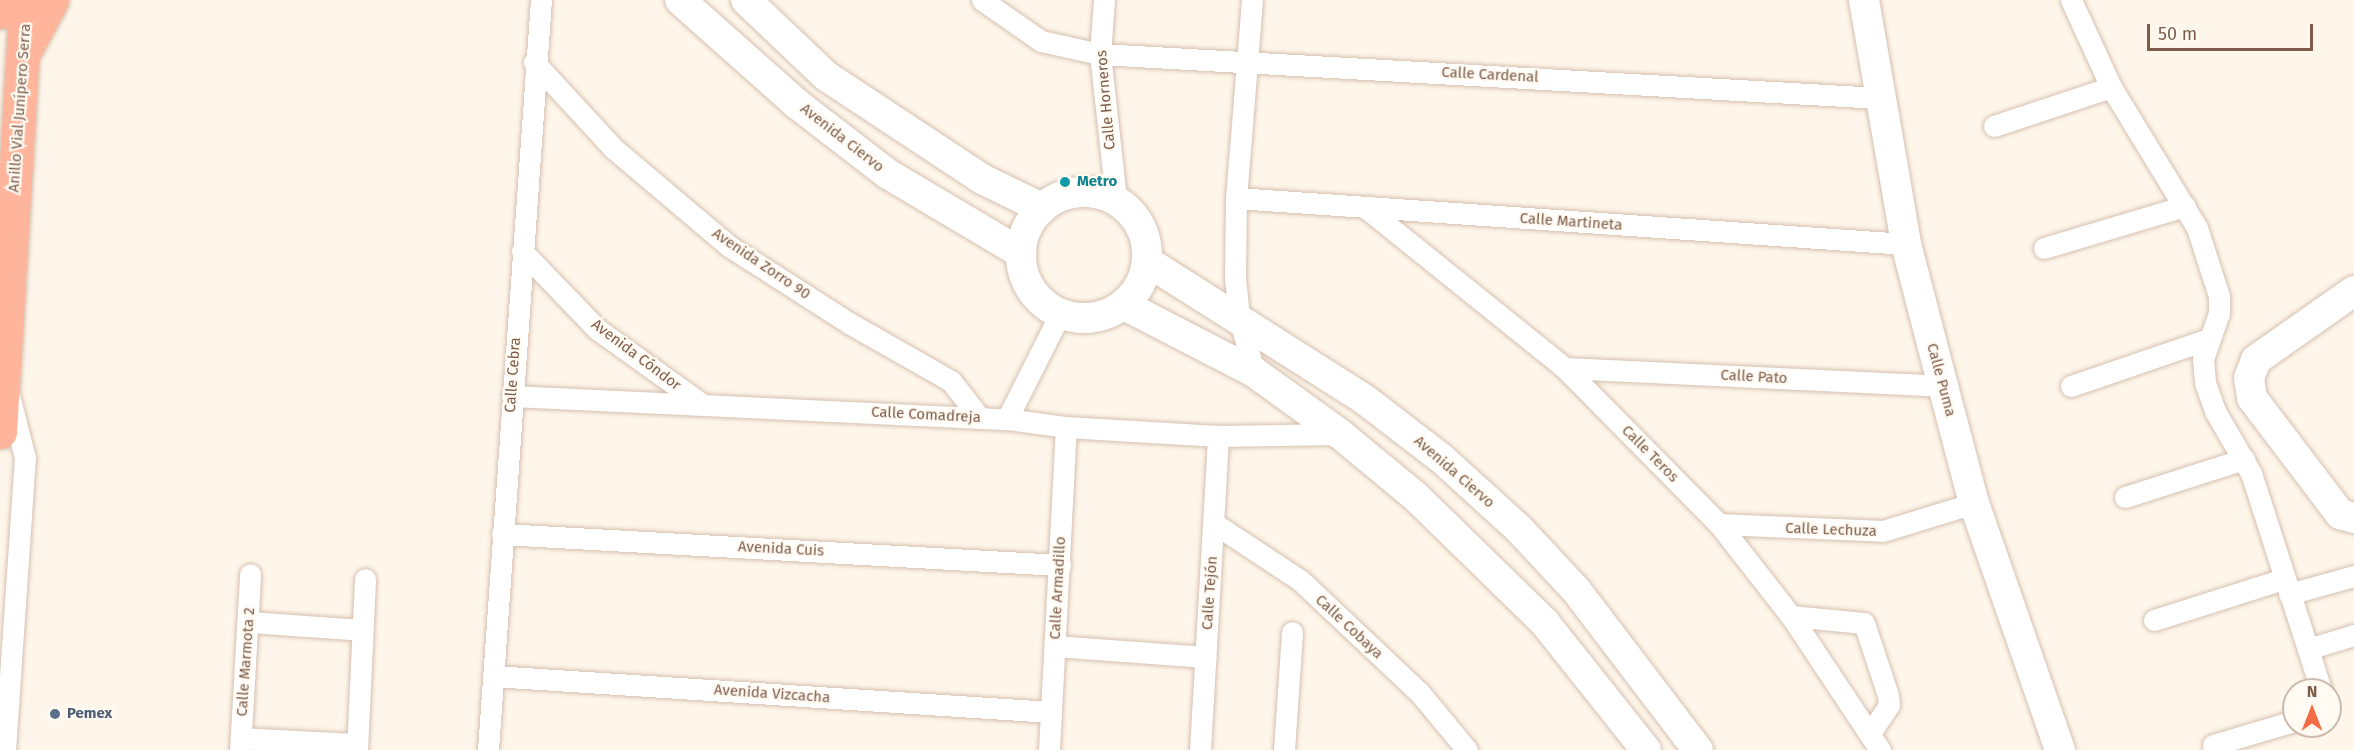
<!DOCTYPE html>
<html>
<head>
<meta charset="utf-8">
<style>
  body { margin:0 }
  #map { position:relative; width:2354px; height:750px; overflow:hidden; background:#fef6ea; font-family:"Fira Sans",sans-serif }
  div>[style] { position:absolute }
  .roads { filter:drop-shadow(0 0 2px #d5c0b0) drop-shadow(0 0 2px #d5c0b0) }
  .street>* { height:21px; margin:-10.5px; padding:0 10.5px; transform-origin:10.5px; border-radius:10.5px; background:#fff }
  .secondary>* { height:30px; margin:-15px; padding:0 15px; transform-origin:15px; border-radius:15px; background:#fff }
  .secondary>.ring { margin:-15px; padding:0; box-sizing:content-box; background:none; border:30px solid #fff; border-radius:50% }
  .highway>* { height:33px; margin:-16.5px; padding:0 16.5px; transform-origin:16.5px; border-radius:16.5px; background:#feb59b }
  .dots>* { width:16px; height:16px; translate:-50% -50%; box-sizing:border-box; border:3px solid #fffaf2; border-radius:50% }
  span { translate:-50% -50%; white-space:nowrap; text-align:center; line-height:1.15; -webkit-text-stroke:4.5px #fffaf2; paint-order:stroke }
  .street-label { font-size:15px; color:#7d5c49 }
  .culture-label { font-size:15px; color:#0d838f; font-weight:700 }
  .left { translate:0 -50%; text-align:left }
  .service-label { font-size:15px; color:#4e5e75; font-weight:700 }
  .north { position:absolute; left:2282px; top:678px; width:60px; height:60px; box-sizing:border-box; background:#fffaf2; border:2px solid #cbbbae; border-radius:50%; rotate:0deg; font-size:16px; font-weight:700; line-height:24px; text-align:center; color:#7d5c49 }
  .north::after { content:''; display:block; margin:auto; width:21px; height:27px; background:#f46c43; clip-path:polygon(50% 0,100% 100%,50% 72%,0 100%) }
  .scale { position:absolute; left:2147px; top:24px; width:166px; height:27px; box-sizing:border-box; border:3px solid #7d5c49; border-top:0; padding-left:8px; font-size:18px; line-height:21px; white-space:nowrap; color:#7d5c49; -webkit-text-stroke:4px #fffaf2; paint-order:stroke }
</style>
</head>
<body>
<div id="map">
  <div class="roads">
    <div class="street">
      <i style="left:982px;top:0;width:72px;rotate:34.8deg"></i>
      <i style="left:1041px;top:41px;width:60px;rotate:12.4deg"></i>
      <i style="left:1100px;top:54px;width:780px;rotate:3.23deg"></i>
      <i style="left:1104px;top:0;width:54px;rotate:94.2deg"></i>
      <i style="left:1100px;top:54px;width:147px;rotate:83.7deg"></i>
      <i style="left:1252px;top:0;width:199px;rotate:94.6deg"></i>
      <i style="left:1236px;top:198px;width:80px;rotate:90.7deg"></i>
      <i style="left:1235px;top:278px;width:39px;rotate:84deg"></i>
      <i style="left:1239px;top:317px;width:57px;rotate:74.7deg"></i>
      <i style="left:2071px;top:0;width:96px;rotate:65.3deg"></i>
      <i style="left:2111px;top:87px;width:165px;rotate:58.6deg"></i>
      <i style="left:2197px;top:228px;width:71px;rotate:72.1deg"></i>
      <i style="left:2219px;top:296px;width:17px;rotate:90deg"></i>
      <i style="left:2219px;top:313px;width:49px;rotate:109.2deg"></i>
      <i style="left:2203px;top:359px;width:24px;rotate:85deg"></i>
      <i style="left:2205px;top:383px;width:30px;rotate:70deg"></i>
      <i style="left:2215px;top:411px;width:72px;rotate:59.9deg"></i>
      <i style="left:2251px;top:473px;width:228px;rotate:72.1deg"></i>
      <i style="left:534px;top:62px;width:117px;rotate:47.4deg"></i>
      <i style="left:613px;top:148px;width:152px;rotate:40.2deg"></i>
      <i style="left:729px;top:246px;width:143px;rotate:32.7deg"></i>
      <i style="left:849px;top:323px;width:117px;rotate:29.6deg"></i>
      <i style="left:951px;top:381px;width:46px;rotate:52.1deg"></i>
      <i style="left:1994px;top:126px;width:123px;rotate:-18.4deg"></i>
      <i style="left:1236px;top:198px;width:672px;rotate:3.93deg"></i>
      <i style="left:1366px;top:208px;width:255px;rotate:38.8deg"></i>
      <i style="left:1565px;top:368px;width:219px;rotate:45.4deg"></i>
      <i style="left:1719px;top:524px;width:117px;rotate:52deg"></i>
      <i style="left:1791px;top:616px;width:161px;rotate:56.4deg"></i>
      <i style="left:2044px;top:248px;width:147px;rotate:-16.6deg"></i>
      <i style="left:522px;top:251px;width:108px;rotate:46.1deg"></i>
      <i style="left:597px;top:329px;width:130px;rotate:35.6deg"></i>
      <i style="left:1565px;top:368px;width:378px;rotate:2.7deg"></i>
      <i style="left:2071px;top:386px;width:145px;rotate:-18.9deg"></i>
      <i style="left:512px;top:396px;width:496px;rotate:2.7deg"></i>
      <i style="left:1007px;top:419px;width:60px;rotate:7.7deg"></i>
      <i style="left:1066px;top:427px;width:152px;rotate:3.4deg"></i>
      <i style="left:1218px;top:436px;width:122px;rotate:-0.9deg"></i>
      <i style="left:1007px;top:419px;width:118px;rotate:-63.2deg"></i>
      <i style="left:2125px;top:497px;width:125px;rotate:-17.7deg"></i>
      <i style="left:1215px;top:524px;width:102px;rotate:33.4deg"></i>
      <i style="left:1300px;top:580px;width:163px;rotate:43.3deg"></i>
      <i style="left:1419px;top:692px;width:75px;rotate:50.4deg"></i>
      <i style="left:1719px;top:524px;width:164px;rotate:2.4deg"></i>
      <i style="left:1883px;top:531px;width:95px;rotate:-17.1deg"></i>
      <i style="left:502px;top:534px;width:559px;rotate:3.18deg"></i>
      <i style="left:2289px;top:594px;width:67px;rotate:-15.5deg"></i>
      <i style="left:1791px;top:616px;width:73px;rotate:5.5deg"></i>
      <i style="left:1864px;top:623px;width:76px;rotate:71.6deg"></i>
      <i style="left:1888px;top:695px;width:10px;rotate:84deg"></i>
      <i style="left:1889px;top:705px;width:32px;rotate:124deg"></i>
      <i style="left:2154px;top:620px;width:135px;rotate:-17.6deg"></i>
      <i style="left:249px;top:622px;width:113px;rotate:4deg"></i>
      <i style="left:1055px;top:646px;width:151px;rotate:4.2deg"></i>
      <i style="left:2308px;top:649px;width:48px;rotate:-16.9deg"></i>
      <i style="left:493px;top:676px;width:559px;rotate:3.69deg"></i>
      <i style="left:241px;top:738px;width:116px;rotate:3deg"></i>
      <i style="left:2213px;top:745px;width:84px;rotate:-16.5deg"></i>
      <i style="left:5px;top:750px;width:293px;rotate:-86.1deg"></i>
      <i style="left:25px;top:458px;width:61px;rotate:-104.3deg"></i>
      <i style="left:240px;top:750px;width:176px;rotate:-86.7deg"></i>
      <i style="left:357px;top:750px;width:171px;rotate:-87.3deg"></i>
      <i style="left:488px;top:750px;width:752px;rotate:-85.96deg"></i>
      <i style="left:1049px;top:750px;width:323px;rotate:-87deg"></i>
      <i style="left:1200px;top:750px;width:315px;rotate:-86.7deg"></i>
      <i style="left:1284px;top:750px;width:118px;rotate:-86.1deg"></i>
    </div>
    <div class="secondary">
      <i style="left:680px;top:0;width:157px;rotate:41.6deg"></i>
      <i style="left:797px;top:104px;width:115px;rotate:37.6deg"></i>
      <i style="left:888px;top:174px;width:155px;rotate:30.7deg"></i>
      <i style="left:746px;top:0;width:110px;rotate:43.5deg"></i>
      <i style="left:826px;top:76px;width:187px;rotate:33.4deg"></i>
      <i style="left:982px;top:179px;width:67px;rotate:25.8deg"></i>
      <i style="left:1864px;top:0;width:248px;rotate:80.2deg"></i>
      <i style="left:1906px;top:244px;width:147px;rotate:75.4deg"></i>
      <i style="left:1943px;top:386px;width:121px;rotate:75.2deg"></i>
      <i style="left:1974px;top:503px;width:262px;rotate:70.8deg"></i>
      <i class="ring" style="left:1021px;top:192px;width:96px;height:96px"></i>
      <i style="left:1148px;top:262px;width:256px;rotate:32.4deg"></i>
      <i style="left:1364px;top:399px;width:97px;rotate:37.5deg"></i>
      <i style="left:1441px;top:458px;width:107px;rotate:42.3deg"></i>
      <i style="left:1520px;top:530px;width:82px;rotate:47deg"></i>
      <i style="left:1576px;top:590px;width:201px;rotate:52.7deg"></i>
      <i style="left:2354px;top:291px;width:120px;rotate:144.9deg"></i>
      <i style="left:2256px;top:360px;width:19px;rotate:111deg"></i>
      <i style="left:2249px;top:378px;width:20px;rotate:81deg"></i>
      <i style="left:2252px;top:398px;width:146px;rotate:52.8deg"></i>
      <i style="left:2340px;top:514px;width:15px;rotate:16deg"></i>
      <i style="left:1124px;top:305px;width:146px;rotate:27.3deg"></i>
      <i style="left:1254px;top:372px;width:106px;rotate:35.8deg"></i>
      <i style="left:1340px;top:434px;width:97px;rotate:39.6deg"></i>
      <i style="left:1415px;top:496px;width:182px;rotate:44.3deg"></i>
      <i style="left:1545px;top:623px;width:162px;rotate:51.5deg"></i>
    </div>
    <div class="highway">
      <i style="left:0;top:12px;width:12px;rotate:-85deg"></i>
      <i style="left:27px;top:47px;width:53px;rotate:-62deg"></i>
      <i style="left:0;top:432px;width:433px;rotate:-86.6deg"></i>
    </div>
  </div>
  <div class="dots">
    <i style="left:1065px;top:182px;background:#0f9aa8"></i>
    <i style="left:55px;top:714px;background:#5c6f8a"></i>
  </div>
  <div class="street-label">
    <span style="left:1490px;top:75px;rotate:3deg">Calle Cardenal</span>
    <span style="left:1106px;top:100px;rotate:-95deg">Calle Horneros</span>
    <span style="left:20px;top:108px;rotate:-86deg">Anillo Vial Junípero Serra</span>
    <span style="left:842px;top:138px;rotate:38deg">Avenida Ciervo</span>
    <span style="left:1571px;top:222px;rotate:4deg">Calle Martineta</span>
    <span style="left:761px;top:264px;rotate:34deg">Avenida Zorro 90</span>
    <span style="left:636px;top:355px;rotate:37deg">Avenida Cóndor</span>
    <span style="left:513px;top:375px;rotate:-86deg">Calle Cebra</span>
    <span style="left:1754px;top:377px;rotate:3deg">Calle Pato</span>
    <span style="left:1941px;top:380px;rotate:75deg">Calle Puma</span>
    <span style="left:926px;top:415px;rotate:3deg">Calle Comadreja</span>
    <span style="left:1650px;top:454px;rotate:45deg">Calle Teros</span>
    <span style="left:1454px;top:472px;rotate:41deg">Avenida Ciervo</span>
    <span style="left:1831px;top:530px;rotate:2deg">Calle Lechuza</span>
    <span style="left:781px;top:549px;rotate:3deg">Avenida Cuis</span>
    <span style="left:1058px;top:588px;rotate:-87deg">Calle Armadillo</span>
    <span style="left:1210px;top:593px;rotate:-86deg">Calle Tejón</span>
    <span style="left:1349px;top:627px;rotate:43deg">Calle Cobaya</span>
    <span style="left:246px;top:662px;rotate:-86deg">Calle Marmota 2</span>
    <span style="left:772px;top:694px;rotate:4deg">Avenida Vizcacha</span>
  </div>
  <div class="culture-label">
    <span class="left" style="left:1077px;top:182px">Metro</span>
  </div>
  <div class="service-label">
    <span class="left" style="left:67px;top:714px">Pemex</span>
  </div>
  <div class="north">N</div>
  <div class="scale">50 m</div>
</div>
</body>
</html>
